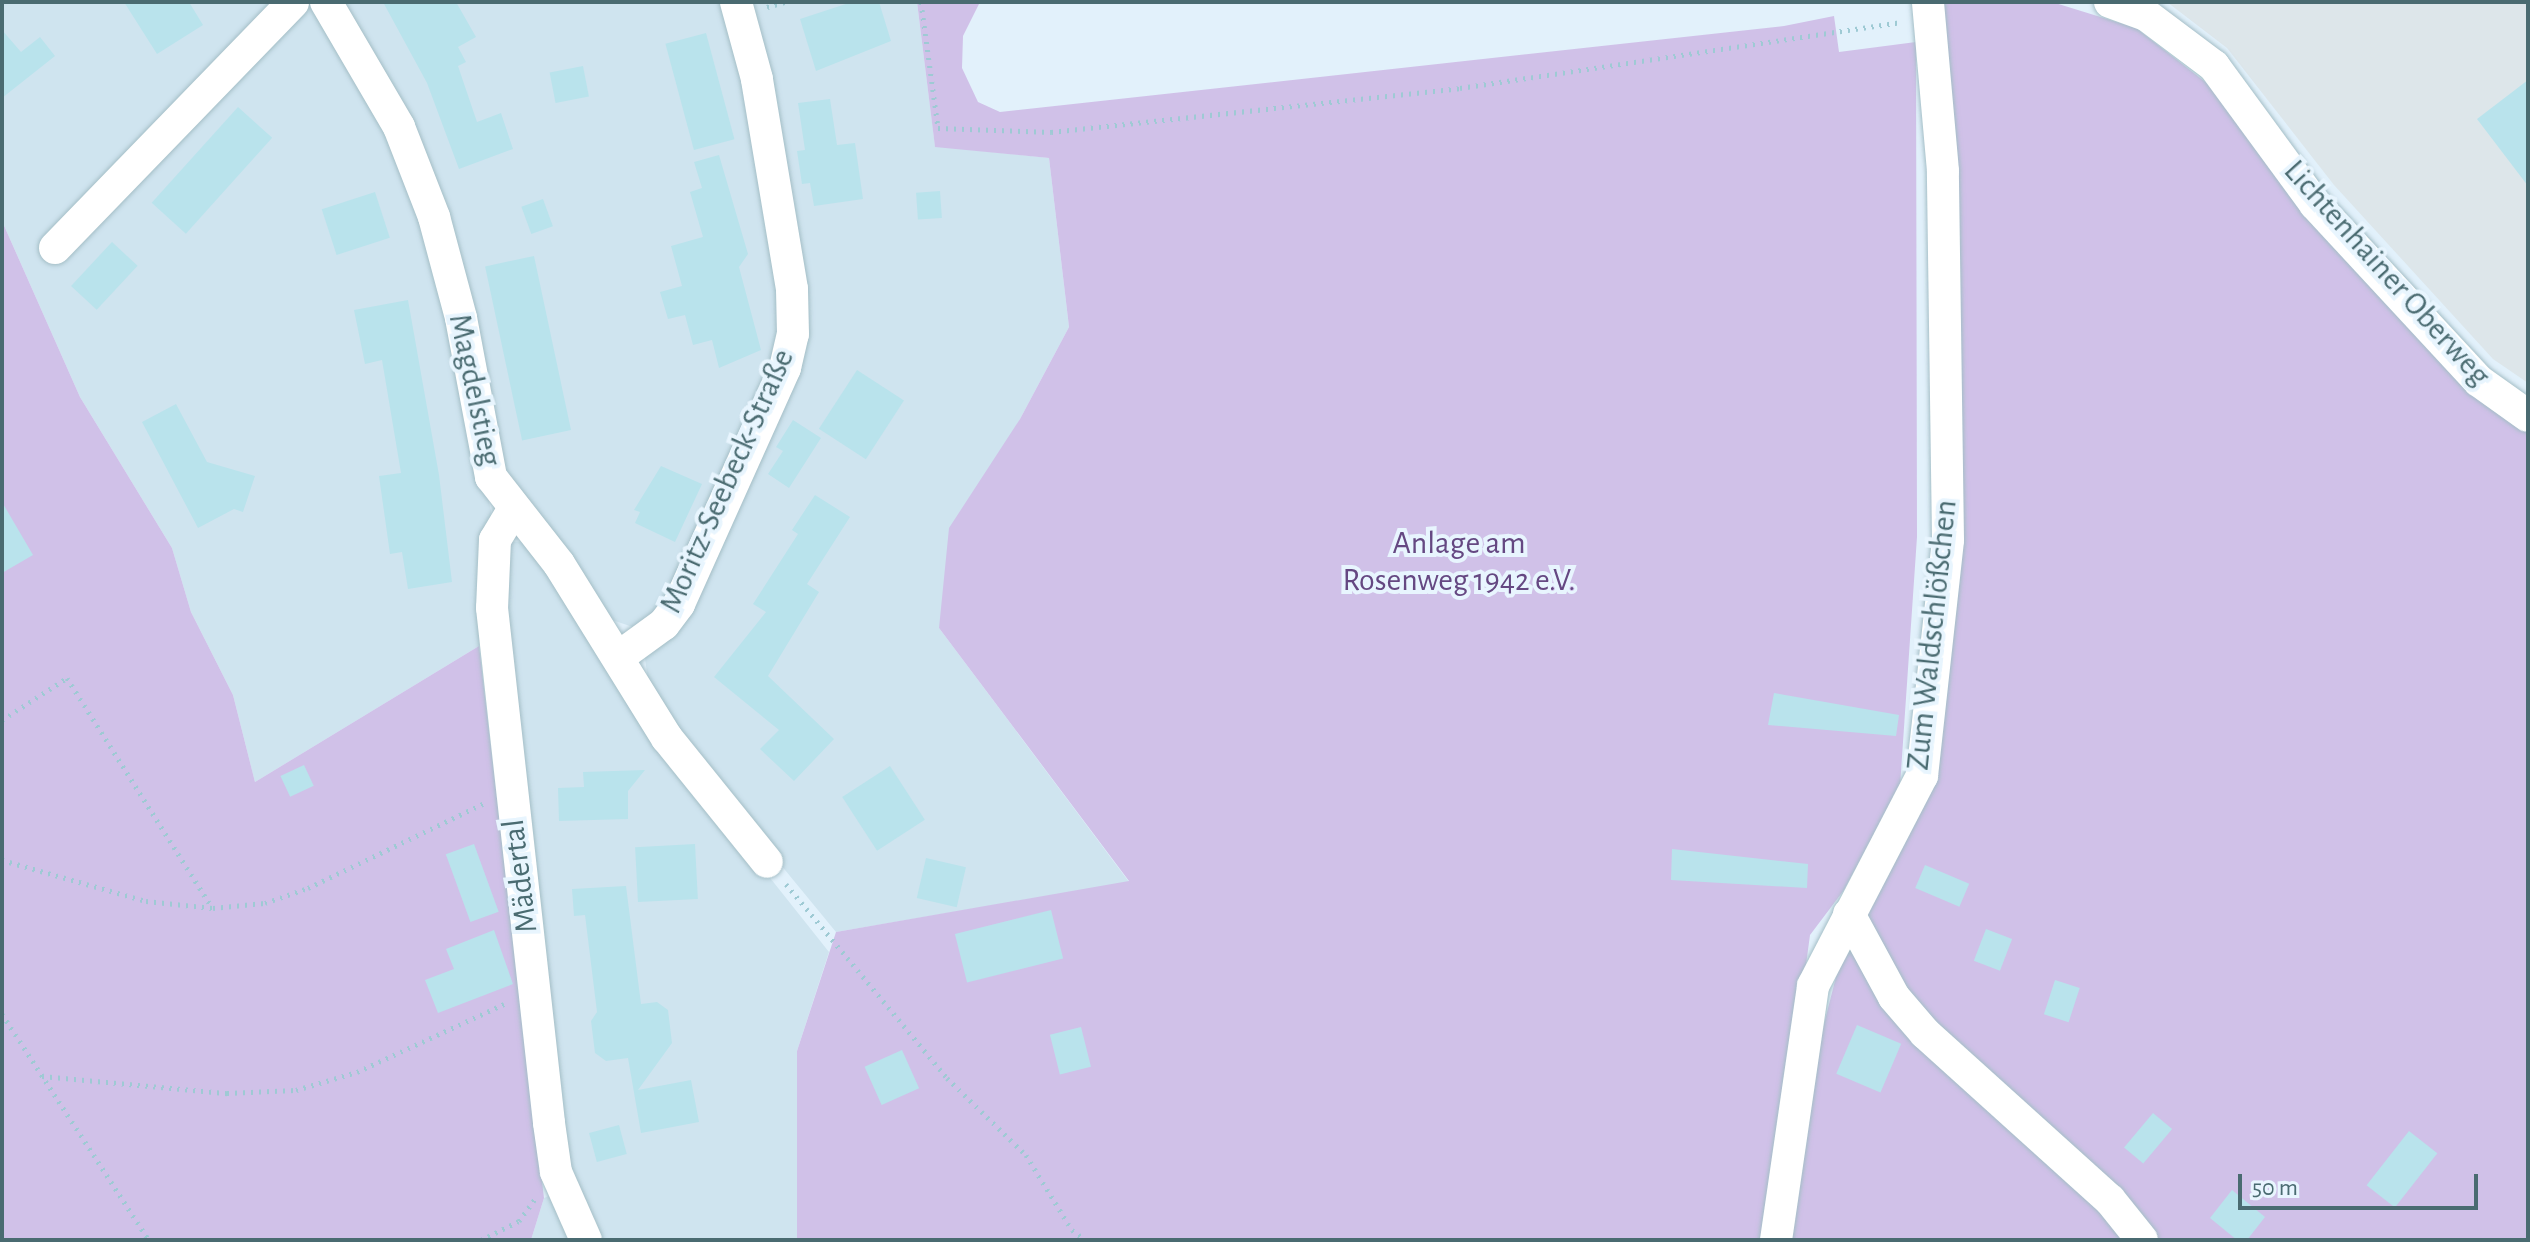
<!DOCTYPE html>
<html>
<head>
<meta charset="utf-8">
<style>
  body { margin:0 }
  #map { position:relative; width:2530px; height:1242px; overflow:hidden; background:#e2f1fb; font-family:"Alegreya Sans",sans-serif }
  div>[style] { position:absolute }
  .residential>* { inset:0; background:#cfe4ef }
  .industrial>* { inset:0; background:#dde6ea }
  .green>* { inset:0; background:#d0c1e8 }
  .building>* { inset:0; background:#b9e3ec; transform-origin:0 0 }
  .path>* { height:5px; margin-top:-2.5px; transform-origin:0; background:repeating-linear-gradient(90deg,#9ecad4 0 2px,transparent 0 8px) }
  .roads { filter:drop-shadow(0 0 2px #a4bec6) drop-shadow(0 0 2px #a4bec6) }
  .minor>* { height:32px; margin:-16px; padding:0 16px; transform-origin:16px; border-radius:16px; background:#fff }
  span { translate:-50% -50%; white-space:nowrap; text-align:center; line-height:1.15; -webkit-text-stroke:8px #e8f5fe; paint-order:stroke }
  .street-label { font-size:32px; color:#4a6b71 }
  .park-label { font-size:32px; color:#654882 }
  .frame { position:absolute; inset:0; border:4px solid #4a6b71; pointer-events:none }
  .scale { position:absolute; left:2238px; top:1174px; width:240px; height:36px; box-sizing:border-box; border:4px solid #4a6b71; border-top:0; padding-left:10px; font-size:24px; line-height:28px; white-space:nowrap; color:#4a6b71; -webkit-text-stroke:6px #e8f5fe; paint-order:stroke }
</style>
</head>
<body>
<div id="map">
  <div class="residential">
    <i style="clip-path:polygon(2px 2px,316px 2px,400px 152px,432px 242px,491px 511px,479px 646px,255px 782px,233px 695px,191px 612px,172px 548px,80px 397px,2px 221px)"></i>
    <i style="clip-path:polygon(344px 2px,725px 2px,748px 83px,784px 335px,669px 601px,633px 627px,606px 618px,501px 470px,471px 313px)"></i>
    <i style="clip-path:polygon(746px 2px,917px 2px,935px 146px,1049px 158px,1069px 327px,1020px 419px,939px 628px,1129px 882px,836px 932px,711px 780px,649px 688px,645px 658px,796px 363px)"></i>
    <i style="clip-path:polygon(528px 541px,661px 741px,829px 952px,797px 1051px,797px 1240px,531px 1240px,544px 1198px,571px 1187px,501px 609px,510px 542px)"></i>
  </div>
  <div class="industrial">
    <i style="clip-path:polygon(2167px 2px,2528px 2px,2528px 383px,2493px 359px,2334px 185px,2227px 48px)"></i>
  </div>
  <div class="green">
    <i style="clip-path:polygon(917px 2px,980px 2px,963px 36px,962px 68px,978px 102px,1000px 112px,1784px 26px,1834px 16px,1839px 52px,1916px 42px,1917px 537px,1900px 786px,1844px 890px,1810px 935px,1769px 1240px,797px 1240px,797px 1051px,836px 932px,1129px 881px,939px 628px,949px 528px,1020px 419px,1069px 327px,1049px 158px,935px 147px)"></i>
    <i style="clip-path:polygon(1943px 2px,2052px 2px,2136px 28px,2213px 88px,2528px 432px,2528px 1240px,1791px 1240px,1812px 1071px,1836px 977px,1936px 765px)"></i>
    <i style="clip-path:polygon(2px 221px,80px 397px,172px 548px,191px 612px,233px 695px,255px 782px,479px 646px,544px 1198px,531px 1240px,2px 1240px)"></i>
  </div>
  <div class="building">
    <i style="clip-path:polygon(124px 2px,189px 2px,203px 25px,157px 54px)"></i>
    <i style="clip-path:polygon(383px 2px,456px 2px,476px 37px,458px 47px,466px 62px,458px 66px,477px 122px,501px 113px,513px 149px,459px 169px,427px 83px)"></i>
    <i style="clip-path:polygon(852px 2px,879px 2px,891px 41px,816px 71px,800px 19px)"></i>
    <i style="clip-path:polygon(2px 30px,21px 52px,40px 37px,55px 56px,2px 98px)"></i>
    <i style="left:706px;top:33px;width:110px;height:42px;rotate:75deg"></i>
    <i style="left:583px;top:66px;width:31px;height:34px;rotate:79deg"></i>
    <i style="clip-path:polygon(2528px 80px,2528px 186px,2477px 119px)"></i>
    <i style="clip-path:polygon(830px 99px,837px 145px,855px 143px,863px 199px,814px 206px,810px 183px,802px 184px,797px 151px,805px 150px,798px 103px)"></i>
    <i style="left:238px;top:107px;width:46px;height:129px;rotate:42deg"></i>
    <i style="clip-path:polygon(719px 155px,748px 254px,739px 267px,761px 350px,719px 368px,712px 340px,693px 345px,685px 315px,668px 319px,660px 292px,682px 286px,671px 246px,703px 237px,690px 192px,702px 188px,694px 162px)"></i>
    <i style="left:940px;top:191px;width:27px;height:24px;rotate:86deg"></i>
    <i style="left:375px;top:192px;width:48px;height:56px;rotate:72deg"></i>
    <i style="left:543px;top:199px;width:29px;height:23px;rotate:70deg"></i>
    <i style="left:112px;top:242px;width:35px;height:60px;rotate:43deg"></i>
    <i style="left:534px;top:256px;width:178px;height:50px;rotate:78deg"></i>
    <i style="clip-path:polygon(408px 300px,439px 475px,452px 582px,408px 589px,402px 552px,390px 554px,379px 476px,401px 473px,382px 360px,365px 364px,354px 310px)"></i>
    <i style="left:857px;top:370px;width:56px;height:70px;rotate:33deg"></i>
    <i style="clip-path:polygon(176px 404px,207px 462px,255px 476px,243px 512px,234px 509px,198px 528px,142px 422px)"></i>
    <i style="clip-path:polygon(793px 420px,821px 438px,789px 488px,768px 474px,783px 451px,776px 447px)"></i>
    <i style="clip-path:polygon(661px 466px,702px 484px,675px 542px,635px 523px,640px 512px,634px 510px)"></i>
    <i style="clip-path:polygon(815px 495px,850px 517px,807px 584px,819px 592px,768px 676px,834px 739px,794px 781px,760px 749px,779px 730px,714px 677px,766px 612px,753px 604px,798px 534px,792px 530px)"></i>
    <i style="clip-path:polygon(2px 502px,33px 555px,2px 573px)"></i>
    <i style="clip-path:polygon(1774px 693px,1899px 715px,1896px 736px,1768px 725px)"></i>
    <i style="left:304px;top:765px;width:23px;height:26px;rotate:65deg"></i>
    <i style="left:890px;top:766px;width:64px;height:57px;rotate:57deg"></i>
    <i style="clip-path:polygon(645px 770px,628px 791px,628px 819px,559px 821px,558px 788px,584px 787px,583px 772px)"></i>
    <i style="left:474px;top:844px;width:72px;height:30px;rotate:70deg"></i>
    <i style="left:695px;top:844px;width:55px;height:60px;rotate:87deg"></i>
    <i style="clip-path:polygon(1672px 849px,1808px 864px,1807px 888px,1671px 880px)"></i>
    <i style="left:926px;top:858px;width:41px;height:41px;rotate:13deg"></i>
    <i style="left:1925px;top:865px;width:48px;height:25px;rotate:23deg"></i>
    <i style="clip-path:polygon(626px 886px,641px 1004px,657px 1002px,668px 1010px,672px 1043px,638px 1090px,691px 1080px,699px 1122px,641px 1133px,628px 1058px,606px 1061px,595px 1053px,591px 1021px,597px 1012px,585px 915px,574px 916px,572px 889px)"></i>
    <i style="left:1051px;top:910px;width:50px;height:99px;rotate:76deg"></i>
    <i style="left:1986px;top:929px;width:28px;height:34px;rotate:21deg"></i>
    <i style="clip-path:polygon(494px 930px,513px 984px,438px 1013px,425px 980px,454px 969px,446px 949px)"></i>
    <i style="left:2055px;top:980px;width:26px;height:36px;rotate:18deg"></i>
    <i style="left:1857px;top:1025px;width:48px;height:53px;rotate:23deg"></i>
    <i style="left:1081px;top:1027px;width:41px;height:32px;rotate:76deg"></i>
    <i style="left:902px;top:1050px;width:42px;height:41px;rotate:66deg"></i>
    <i style="left:2153px;top:1113px;width:25px;height:45px;rotate:40deg"></i>
    <i style="left:619px;top:1125px;width:30px;height:31px;rotate:75deg"></i>
    <i style="left:2409px;top:1131px;width:36px;height:69px;rotate:38deg"></i>
    <i style="clip-path:polygon(2232px 1190px,2265px 1217px,2247px 1240px,2237px 1240px,2210px 1218px)"></i>
  </div>
  <div class="path">
    <i style="left:921px;top:2px;width:127px;rotate:82.3deg"></i>
    <i style="left:938px;top:128px;width:113px;rotate:2deg"></i>
    <i style="left:1051px;top:132px;width:411px;rotate:-6.1deg"></i>
    <i style="left:1460px;top:88px;width:445px;rotate:-8.5deg"></i>
    <i style="left:767px;top:7px;width:19px;rotate:-16deg"></i>
    <i style="left:2px;top:720px;width:77px;rotate:-32.9deg"></i>
    <i style="left:67px;top:678px;width:271px;rotate:57.7deg"></i>
    <i style="left:2px;top:860px;width:150px;rotate:15.9deg"></i>
    <i style="left:146px;top:901px;width:67px;rotate:6deg"></i>
    <i style="left:213px;top:908px;width:52px;rotate:-5.5deg"></i>
    <i style="left:265px;top:903px;width:46px;rotate:-19.2deg"></i>
    <i style="left:308px;top:888px;width:196px;rotate:-25.7deg"></i>
    <i style="left:786px;top:884px;width:252px;rotate:50.3deg"></i>
    <i style="left:947px;top:1078px;width:110px;rotate:44.3deg"></i>
    <i style="left:1026px;top:1155px;width:88px;rotate:58.5deg"></i>
    <i style="left:1072px;top:1230px;width:17px;rotate:36deg"></i>
    <i style="left:2px;top:1014px;width:270px;rotate:57deg"></i>
    <i style="left:42px;top:1076px;width:186px;rotate:5.3deg"></i>
    <i style="left:227px;top:1093px;width:69px;rotate:-2.5deg"></i>
    <i style="left:296px;top:1090px;width:64px;rotate:-16.4deg"></i>
    <i style="left:357px;top:1072px;width:162px;rotate:-24.8deg"></i>
    <i style="left:481px;top:1240px;width:42px;rotate:-26.6deg"></i>
    <i style="left:519px;top:1221px;width:29px;rotate:-54deg"></i>
  </div>
  <div class="roads">
    <div class="minor">
      <i style="left:326px;top:2px;width:145px;rotate:59.7deg"></i>
      <i style="left:399px;top:127px;width:97px;rotate:68.7deg"></i>
      <i style="left:434px;top:217px;width:105px;rotate:75deg"></i>
      <i style="left:461px;top:318px;width:162px;rotate:79.3deg"></i>
      <i style="left:491px;top:477px;width:110px;rotate:52deg"></i>
      <i style="left:559px;top:564px;width:205px;rotate:58.2deg"></i>
      <i style="left:667px;top:738px;width:159px;rotate:51.1deg"></i>
      <i style="left:2110px;top:2px;width:38px;rotate:20deg"></i>
      <i style="left:2146px;top:15px;width:85px;rotate:36.9deg"></i>
      <i style="left:2214px;top:66px;width:171px;rotate:53.8deg"></i>
      <i style="left:2315px;top:204px;width:241px;rotate:47.2deg"></i>
      <i style="left:2479px;top:381px;width:60px;rotate:35.5deg"></i>
      <i style="left:55px;top:248px;width:342px;rotate:-45.9deg"></i>
      <i style="left:513px;top:510px;width:35px;rotate:121deg"></i>
      <i style="left:495px;top:540px;width:68px;rotate:92.5deg"></i>
      <i style="left:492px;top:608px;width:518px;rotate:83.68deg"></i>
      <i style="left:549px;top:1123px;width:49px;rotate:81.9deg"></i>
      <i style="left:556px;top:1172px;width:74px;rotate:66.2deg"></i>
      <i style="left:620px;top:656px;width:54px;rotate:-36deg"></i>
      <i style="left:664px;top:624px;width:25px;rotate:-53deg"></i>
      <i style="left:679px;top:604px;width:259px;rotate:-65.8deg"></i>
      <i style="left:785px;top:368px;width:35px;rotate:-77deg"></i>
      <i style="left:793px;top:334px;width:45px;rotate:-91.3deg"></i>
      <i style="left:792px;top:289px;width:213px;rotate:-99.5deg"></i>
      <i style="left:757px;top:79px;width:80px;rotate:-105.3deg"></i>
      <i style="left:1849px;top:914px;width:94px;rotate:61.5deg"></i>
      <i style="left:1894px;top:997px;width:48px;rotate:49.3deg"></i>
      <i style="left:1925px;top:1033px;width:249px;rotate:42.1deg"></i>
      <i style="left:2110px;top:1200px;width:51px;rotate:51.3deg"></i>
      <i style="left:1776px;top:1240px;width:257px;rotate:-81.7deg"></i>
      <i style="left:1813px;top:986px;width:237px;rotate:-62.6deg"></i>
      <i style="left:1922px;top:776px;width:237px;rotate:-83.7deg"></i>
      <i style="left:1948px;top:540px;width:369px;rotate:-90.8deg"></i>
      <i style="left:1943px;top:171px;width:170px;rotate:-95.1deg"></i>
    </div>
  </div>
  <div class="street-label">
    <span style="left:2387px;top:273px;rotate:48deg">Lichtenhainer Oberweg</span>
    <span style="left:475px;top:390px;rotate:78deg">Magdelstieg</span>
    <span style="left:727px;top:481px;rotate:-66deg">Moritz-Seebeck-Straße</span>
    <span style="left:1932px;top:635px;rotate:-84deg">Zum Waldschlößchen</span>
    <span style="left:520px;top:876px;rotate:-97deg">Mädertal</span>
  </div>
  <div class="park-label">
    <span style="left:1459px;top:562px">Anlage am<br>Rosenweg 1942 e.V.</span>
  </div>
  <div class="frame"></div>
  <div class="scale">50 m</div>
</div>
</body>
</html>
